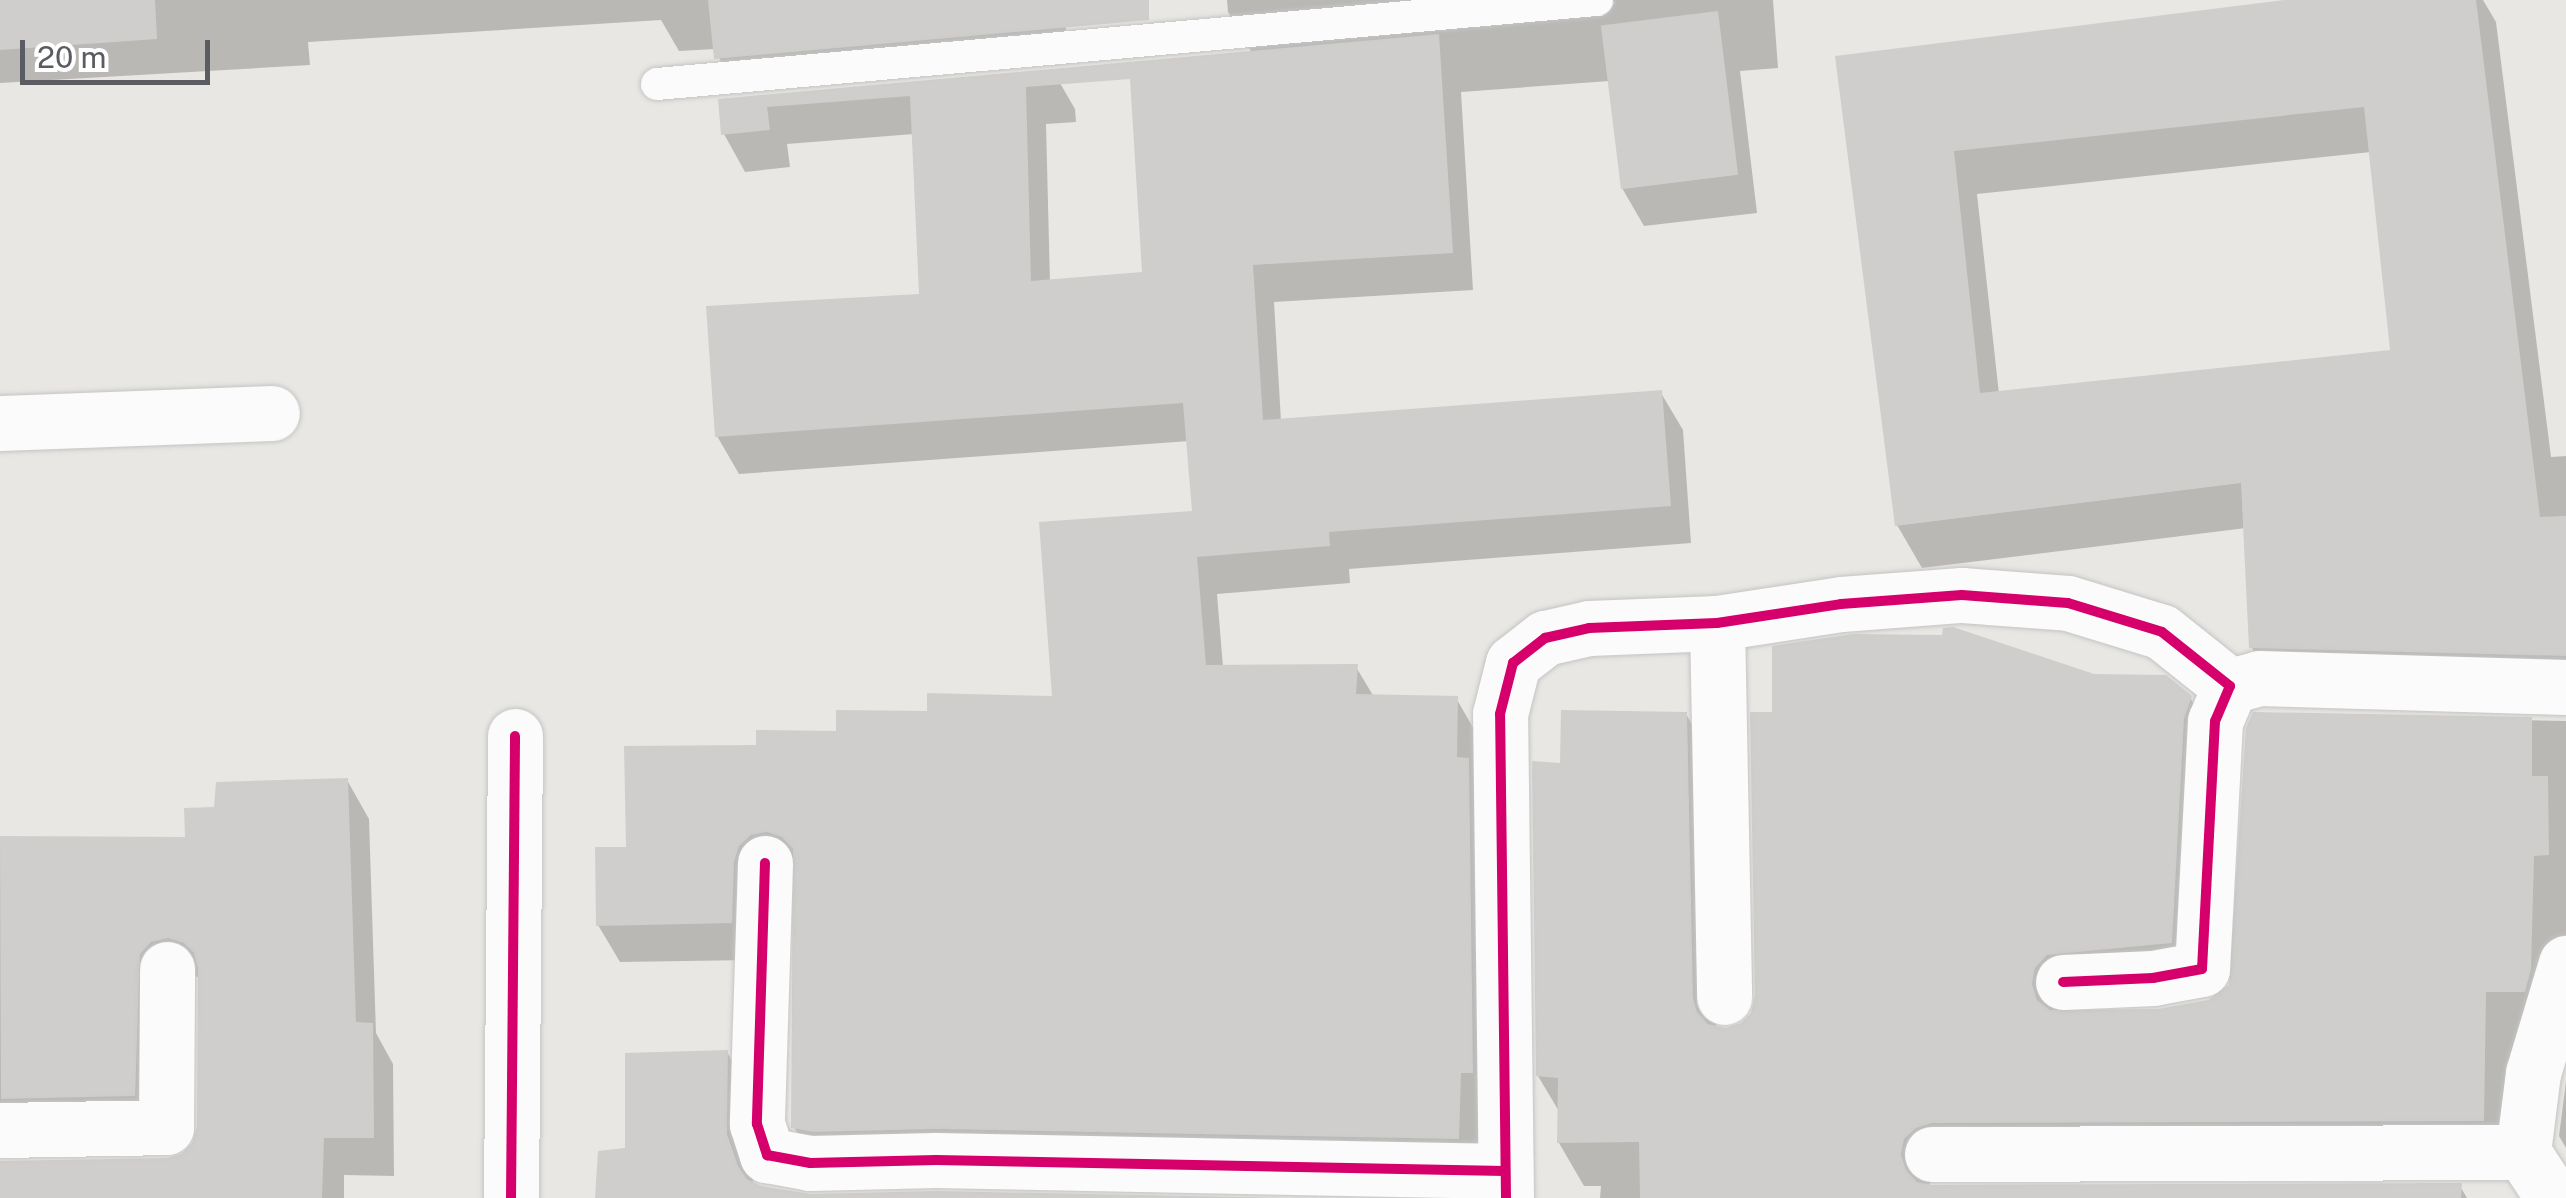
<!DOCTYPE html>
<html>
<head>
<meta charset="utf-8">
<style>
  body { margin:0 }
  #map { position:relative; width:2566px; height:1198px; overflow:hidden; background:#e8e7e3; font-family:"Public Sans",sans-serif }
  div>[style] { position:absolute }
  .shadow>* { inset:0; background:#0003 }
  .building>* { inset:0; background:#cfcecc; transform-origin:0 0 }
  .roads { filter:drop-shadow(0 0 2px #c4c4c4) drop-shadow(0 0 2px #c4c4c4) }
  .lane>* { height:32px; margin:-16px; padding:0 16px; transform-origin:16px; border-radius:16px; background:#fcfbfb }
  .street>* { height:55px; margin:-27.5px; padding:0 27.5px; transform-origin:27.5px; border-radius:27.5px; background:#fcfbfb }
  .cycleway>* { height:10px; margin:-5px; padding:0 5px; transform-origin:5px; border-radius:5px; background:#d6006c }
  span { translate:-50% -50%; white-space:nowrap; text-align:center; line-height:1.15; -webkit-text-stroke:8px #fff; paint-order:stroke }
  .scale { position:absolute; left:20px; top:40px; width:190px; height:45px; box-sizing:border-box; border:5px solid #595c60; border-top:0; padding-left:12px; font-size:30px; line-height:35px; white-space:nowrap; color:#595c60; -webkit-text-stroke:8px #fff; paint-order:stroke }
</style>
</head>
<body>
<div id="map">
  <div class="shadow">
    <i style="clip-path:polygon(0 0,1064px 0,1068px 60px,734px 90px,715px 49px,679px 51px,661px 20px,308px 42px,310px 65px,0 83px)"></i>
    <i style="clip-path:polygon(1227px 0,1773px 0,1778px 68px,1740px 71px,1757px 213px,1644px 226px,1622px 188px,1609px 81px,1461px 92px,1473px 290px,1274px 302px,1281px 421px,1661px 393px,1683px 430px,1691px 543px,1349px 569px,1350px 583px,1217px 594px,1223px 667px,1356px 667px,1374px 697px,1456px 698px,1478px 736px,1480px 1176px,815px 1165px,794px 1127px,799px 872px,790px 869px,752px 960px,620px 962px,598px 925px,628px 849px,759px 747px,929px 714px,1055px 698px,1195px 513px,1189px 441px,739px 474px,717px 436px,921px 296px,914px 134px,787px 144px,790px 167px,745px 172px,724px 134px,721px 101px,1053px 71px,1075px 109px,1076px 122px,1046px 124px,1050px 282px,1144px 274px,1252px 53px,1228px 12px)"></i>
    <i style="clip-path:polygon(evenodd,2305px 0,2483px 0,2496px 22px,2551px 457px,2566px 456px,2566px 698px,2277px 691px,2252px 648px,2246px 528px,1922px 568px,1897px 525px,1838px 58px,2305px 0,2371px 152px,2393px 352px,1999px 394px,1977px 194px,2371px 152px)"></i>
    <i style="clip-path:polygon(2093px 676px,2190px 697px,2215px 741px,2196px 986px,2070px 999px,2057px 1014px,2159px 1011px,2209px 1002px,2231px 986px,2254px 715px,2566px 721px,2566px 989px,2519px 1164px,1940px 1171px,1927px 1187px,2460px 1186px,2467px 1198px,1600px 1198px,1601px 1186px,1584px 1186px,1559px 1143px,1560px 1113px,1538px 1076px,1562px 765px,1686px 714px,1711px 757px,1716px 1028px,1726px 1031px,1742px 1025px)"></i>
    <i style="clip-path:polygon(347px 780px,369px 819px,376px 1033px,393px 1064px,394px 1176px,344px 1175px,344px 1198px,0 1198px,0 1164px,167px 1161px,182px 1157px,195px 1145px,200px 1128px,201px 978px,191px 975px,156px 1134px,0 1147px,0 838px,187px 840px,217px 810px)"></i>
    <i style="clip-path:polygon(727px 1052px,752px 1097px,750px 1170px,754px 1185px,804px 1196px,1156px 1198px,602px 1198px,628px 1150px)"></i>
    <i style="clip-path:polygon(2566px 1081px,2566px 1148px,2559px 1136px)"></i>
  </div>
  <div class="building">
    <i style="clip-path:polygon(0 0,155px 0,157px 39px,0 50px)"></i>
    <i style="clip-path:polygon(708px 0,1149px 0,1149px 20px,714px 59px)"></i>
    <i style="clip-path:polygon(evenodd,2284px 0,2476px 0,2540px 517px,2566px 516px,2566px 656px,2249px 648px,2241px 483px,1895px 526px,1835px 56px,2284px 0,2364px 107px,2390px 350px,1980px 393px,1954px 151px,2364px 107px)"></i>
    <i style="left:1718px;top:11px;width:165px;height:118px;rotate:83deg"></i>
    <i style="clip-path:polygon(evenodd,1439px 34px,1453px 253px,1253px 265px,1263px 420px,1662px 390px,1671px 506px,1329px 532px,1330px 546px,1197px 557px,1206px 665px,1358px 664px,1356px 694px,1458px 696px,1457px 757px,1469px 758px,1473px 1073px,1461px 1073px,1459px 1139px,937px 1129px,813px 1132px,791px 1128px,793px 849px,782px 837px,767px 832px,751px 835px,739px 846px,734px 862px,732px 923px,596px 926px,595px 847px,626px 847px,624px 746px,756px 745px,756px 730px,836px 731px,836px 710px,927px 711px,927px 693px,1052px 696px,1039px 522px,1192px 511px,1183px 403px,715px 437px,706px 306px,919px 294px,910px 96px,767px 107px,770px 130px,721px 135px,718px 99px,1439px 34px,1130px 79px,1142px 272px,1031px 281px,1026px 87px,1130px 79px)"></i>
    <i style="clip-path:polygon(1953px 627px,2094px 674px,2166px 675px,2192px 696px,2184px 719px,2172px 943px,2047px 955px,2035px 968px,2032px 984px,2037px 1000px,2050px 1010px,2158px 1009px,2208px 1000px,2229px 985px,2246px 728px,2253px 712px,2532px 717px,2532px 776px,2548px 776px,2549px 855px,2534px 856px,2531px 969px,2525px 992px,2486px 992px,2484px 1121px,1932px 1123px,1916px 1128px,1904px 1139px,1901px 1155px,1906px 1170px,1917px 1182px,1932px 1185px,2462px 1183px,2461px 1198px,1640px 1198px,1639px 1142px,1557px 1143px,1558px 1078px,1536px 1076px,1532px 761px,1560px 763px,1561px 710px,1687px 712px,1693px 998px,1697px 1012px,1708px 1024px,1726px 1028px,1741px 1023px,1751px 1013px,1755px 996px,1750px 712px,1772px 712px,1772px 646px,1853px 634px,1942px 635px,1943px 628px)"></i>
    <i style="clip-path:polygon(348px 778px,356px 1022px,373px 1023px,374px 1138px,324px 1138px,322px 1198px,0 1198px,0 1161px,167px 1158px,181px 1154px,192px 1143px,197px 1127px,198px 969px,194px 953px,184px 943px,168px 938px,151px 942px,140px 954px,135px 1096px,1px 1099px,0 836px,185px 837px,184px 808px,214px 807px,216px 782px)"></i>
    <i style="clip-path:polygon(728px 1050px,727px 1134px,738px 1166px,747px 1179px,761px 1186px,811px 1194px,936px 1191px,1285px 1198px,595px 1198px,598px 1151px,625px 1148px,625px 1053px)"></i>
  </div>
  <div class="roads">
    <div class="lane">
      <i style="left:657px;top:84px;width:944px;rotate:-5.11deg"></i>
    </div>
    <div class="street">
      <i style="left:0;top:423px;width:272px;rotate:-2.1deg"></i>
      <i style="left:1717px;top:623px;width:374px;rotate:88.9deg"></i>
      <i style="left:2230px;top:686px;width:30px;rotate:-15deg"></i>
      <i style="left:2259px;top:678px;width:307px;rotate:1.7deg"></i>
      <i style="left:765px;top:863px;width:261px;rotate:91.8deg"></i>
      <i style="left:757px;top:1124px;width:33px;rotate:72deg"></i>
      <i style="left:767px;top:1155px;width:44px;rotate:10.5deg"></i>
      <i style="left:810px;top:1163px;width:126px;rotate:-1.4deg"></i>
      <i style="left:936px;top:1160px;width:569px;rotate:1.11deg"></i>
      <i style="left:0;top:1130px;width:166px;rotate:-1deg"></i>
      <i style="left:166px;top:1127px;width:158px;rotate:-89.6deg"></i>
      <i style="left:1932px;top:1154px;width:591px;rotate:-0.19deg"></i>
      <i style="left:511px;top:1198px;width:462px;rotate:-89.5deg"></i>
      <i style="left:1506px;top:1198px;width:484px;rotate:-90.7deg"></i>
      <i style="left:1500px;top:714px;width:53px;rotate:-75.7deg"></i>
      <i style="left:1513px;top:663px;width:41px;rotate:-38deg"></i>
      <i style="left:1545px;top:638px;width:45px;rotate:-12.8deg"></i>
      <i style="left:1589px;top:628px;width:128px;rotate:-2.2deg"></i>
      <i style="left:1717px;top:623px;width:125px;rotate:-8.7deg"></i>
      <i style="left:1841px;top:604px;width:121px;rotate:-4.3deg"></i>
      <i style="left:1962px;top:595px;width:106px;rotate:4.3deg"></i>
      <i style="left:2068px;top:603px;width:98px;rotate:17.1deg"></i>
      <i style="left:2162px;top:632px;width:87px;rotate:38.5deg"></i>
      <i style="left:2230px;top:686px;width:38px;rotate:113deg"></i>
      <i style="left:2215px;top:721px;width:248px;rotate:93deg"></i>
      <i style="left:2202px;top:969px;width:50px;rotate:169.6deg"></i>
      <i style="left:2153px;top:978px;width:90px;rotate:177.5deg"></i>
      <i style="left:2553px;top:1198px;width:55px;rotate:-123.1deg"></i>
      <i style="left:2523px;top:1152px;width:80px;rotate:-82.8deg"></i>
      <i style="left:2533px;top:1073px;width:115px;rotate:-73.3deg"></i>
    </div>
  </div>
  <div class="cycleway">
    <i style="left:765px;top:863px;width:261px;rotate:91.8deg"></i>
    <i style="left:757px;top:1124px;width:33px;rotate:72deg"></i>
    <i style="left:767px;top:1155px;width:44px;rotate:10.5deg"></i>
    <i style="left:810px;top:1163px;width:126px;rotate:-1.4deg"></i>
    <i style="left:936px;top:1160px;width:569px;rotate:1.11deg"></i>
    <i style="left:511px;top:1198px;width:462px;rotate:-89.5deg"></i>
    <i style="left:1506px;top:1198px;width:484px;rotate:-90.7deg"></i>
    <i style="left:1500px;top:714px;width:53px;rotate:-75.7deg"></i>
    <i style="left:1513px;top:663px;width:41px;rotate:-38deg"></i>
    <i style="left:1545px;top:638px;width:45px;rotate:-12.8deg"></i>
    <i style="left:1589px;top:628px;width:128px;rotate:-2.2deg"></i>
    <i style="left:1717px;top:623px;width:125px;rotate:-8.7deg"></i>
    <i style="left:1841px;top:604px;width:121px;rotate:-4.3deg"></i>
    <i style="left:1962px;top:595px;width:106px;rotate:4.3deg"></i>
    <i style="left:2068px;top:603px;width:98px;rotate:17.1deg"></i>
    <i style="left:2162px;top:632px;width:87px;rotate:38.5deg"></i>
    <i style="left:2230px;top:686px;width:38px;rotate:113deg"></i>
    <i style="left:2215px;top:721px;width:248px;rotate:93deg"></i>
    <i style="left:2202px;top:969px;width:50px;rotate:169.6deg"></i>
    <i style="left:2153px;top:978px;width:90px;rotate:177.5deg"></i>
  </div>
  <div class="scale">20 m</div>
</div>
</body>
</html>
